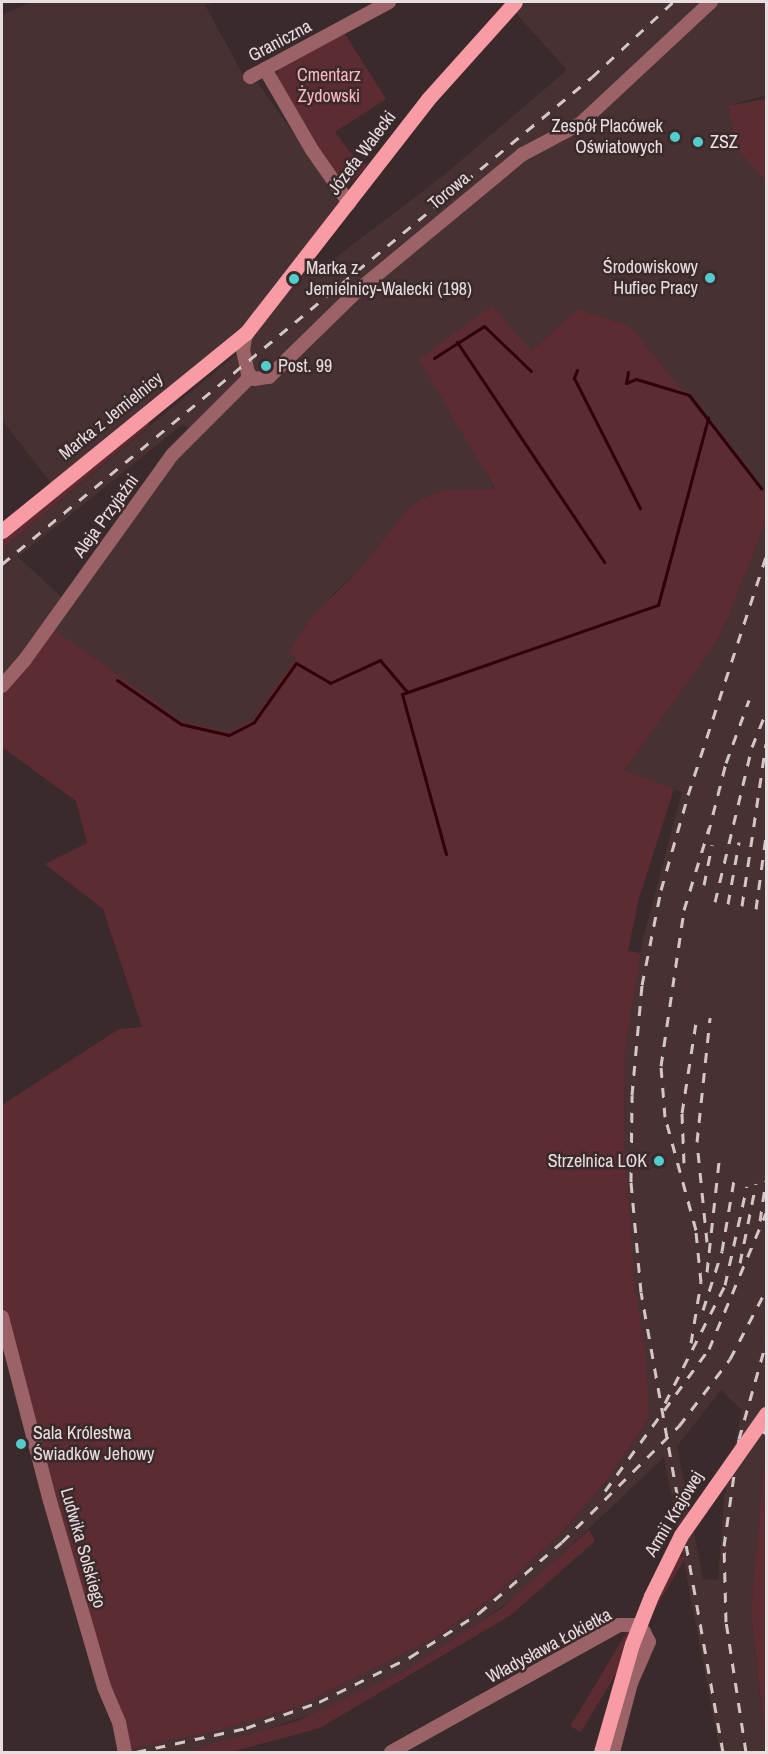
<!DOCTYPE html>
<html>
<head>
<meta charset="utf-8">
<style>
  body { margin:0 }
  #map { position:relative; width:768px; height:1754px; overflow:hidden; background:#3a2a2b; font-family:"Archivo Narrow",sans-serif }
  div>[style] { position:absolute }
  .built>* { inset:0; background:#483133 }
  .green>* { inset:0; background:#5d2c32; transform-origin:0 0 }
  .stream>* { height:3px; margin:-1.5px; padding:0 1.5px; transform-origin:1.5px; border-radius:1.5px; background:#300008 }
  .minor>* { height:14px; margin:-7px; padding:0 7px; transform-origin:7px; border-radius:7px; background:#9b6267 }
  .major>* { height:15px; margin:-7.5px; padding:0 7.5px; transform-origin:7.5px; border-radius:7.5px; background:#f89ba4 }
  .rail>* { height:3px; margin-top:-1.5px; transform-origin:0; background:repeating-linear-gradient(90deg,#d2c6c7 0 10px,transparent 0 20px) }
  .major-bridge>* { height:15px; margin:-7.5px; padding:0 7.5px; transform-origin:7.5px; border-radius:7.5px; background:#f89ba4 }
  .dots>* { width:16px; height:16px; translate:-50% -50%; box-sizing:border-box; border:3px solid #3a2a2b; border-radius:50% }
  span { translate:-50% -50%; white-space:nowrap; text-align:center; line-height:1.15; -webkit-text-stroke:5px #3a2a2b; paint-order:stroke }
  .street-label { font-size:18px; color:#e9dedf }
  .park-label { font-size:18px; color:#feb8be }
  .poi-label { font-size:18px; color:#e9dedf }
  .right { translate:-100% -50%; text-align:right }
  .left { translate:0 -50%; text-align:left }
  .frame { position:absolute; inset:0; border:3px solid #e9dedf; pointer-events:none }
</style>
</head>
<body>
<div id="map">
  <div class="built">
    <i style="clip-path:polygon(evenodd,33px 2px,219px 2px,205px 5px,241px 71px,250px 84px,256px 81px,346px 206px,307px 260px,317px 264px,334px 259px,444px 175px,567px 70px,515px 12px,524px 2px,766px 2px,766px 95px,728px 106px,737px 149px,766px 182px,766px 494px,631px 327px,578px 309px,531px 351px,484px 471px,495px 490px,444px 490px,421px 499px,409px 508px,358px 571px,334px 593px,289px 653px,296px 658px,253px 719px,229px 732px,182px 721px,164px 709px,2px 686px,2px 549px,238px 353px,243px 340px,54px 487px,2px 420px,2px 14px,33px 2px,183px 424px,191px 432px,66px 601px,18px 557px,183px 424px)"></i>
    <i style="clip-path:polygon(evenodd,766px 521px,766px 1441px,751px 1611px,766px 1752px,720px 1752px,664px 1457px,522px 1592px,448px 1645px,405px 1671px,324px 1710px,232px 1741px,185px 1752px,110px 1752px,216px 1731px,299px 1706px,437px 1636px,491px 1598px,559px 1535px,606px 1481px,649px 1418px,629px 1230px,624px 1135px,625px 1047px,643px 939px,682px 792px,624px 770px,711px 650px,727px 620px,766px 521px,721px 1390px,742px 1410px,724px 1497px,718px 1580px,703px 1579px,677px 1446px,721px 1390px)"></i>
  </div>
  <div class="green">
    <i style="clip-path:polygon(343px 31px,386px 99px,335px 132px,350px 152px,368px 165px,347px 186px,348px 191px,314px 146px,276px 75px,281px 64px)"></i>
    <i style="clip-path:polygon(766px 99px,766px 182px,737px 149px,728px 106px)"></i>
    <i style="clip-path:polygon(492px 306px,531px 351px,578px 309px,631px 327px,766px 494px,766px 521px,727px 620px,711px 650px,624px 770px,674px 789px,639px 898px,628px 951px,641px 953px,625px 1047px,624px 1135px,634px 1279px,646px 1360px,649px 1418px,606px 1481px,559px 1535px,491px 1598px,437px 1636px,299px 1706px,216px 1731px,127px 1749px,2px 1317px,2px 1105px,119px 1029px,142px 1027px,103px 909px,45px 864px,87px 843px,76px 801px,2px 747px,2px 686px,49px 626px,182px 721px,229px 732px,253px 719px,296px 658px,289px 653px,311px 618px,358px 571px,409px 508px,421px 499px,444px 490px,495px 489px,419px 359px)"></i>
    <i style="clip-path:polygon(142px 416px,150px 425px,2px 549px,2px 531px)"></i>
    <i style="clip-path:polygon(766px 1442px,766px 1748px,751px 1611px)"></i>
    <i style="clip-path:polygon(589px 1530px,595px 1541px,511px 1615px,320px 1728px,231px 1752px,185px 1752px,297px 1721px,405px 1671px,502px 1608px)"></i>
    <i style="left:675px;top:1552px;width:12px;height:203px;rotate:31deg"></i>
  </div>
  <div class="stream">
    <i style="left:457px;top:342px;width:265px;rotate:56.2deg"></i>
    <i style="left:434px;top:358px;width:59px;rotate:-32.6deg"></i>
    <i style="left:484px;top:326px;width:65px;rotate:43.8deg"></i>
    <i style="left:577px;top:370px;width:9px;rotate:111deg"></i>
    <i style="left:574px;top:378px;width:146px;rotate:63.1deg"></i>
    <i style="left:628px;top:372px;width:11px;rotate:100deg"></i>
    <i style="left:626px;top:383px;width:11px;rotate:-22deg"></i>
    <i style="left:636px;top:379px;width:55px;rotate:16.8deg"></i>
    <i style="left:689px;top:395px;width:118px;rotate:52.3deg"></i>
    <i style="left:117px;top:680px;width:78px;rotate:34.5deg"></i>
    <i style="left:181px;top:724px;width:49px;rotate:12.9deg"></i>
    <i style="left:229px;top:735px;width:28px;rotate:-27deg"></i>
    <i style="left:254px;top:722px;width:72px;rotate:-54.6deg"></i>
    <i style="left:296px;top:663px;width:39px;rotate:30deg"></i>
    <i style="left:330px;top:683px;width:55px;rotate:-24.7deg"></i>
    <i style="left:380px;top:660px;width:42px;rotate:49.8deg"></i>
    <i style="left:446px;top:854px;width:166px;rotate:-105.4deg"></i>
    <i style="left:402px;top:694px;width:271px;rotate:-19.2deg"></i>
    <i style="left:658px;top:605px;width:194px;rotate:-75deg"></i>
  </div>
  <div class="minor">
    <i style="left:265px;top:69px;width:94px;rotate:59.9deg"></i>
    <i style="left:312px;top:150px;width:65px;rotate:55.1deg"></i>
    <i style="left:250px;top:77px;width:158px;rotate:-28.3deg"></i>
    <i style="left:246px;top:333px;width:17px;rotate:100deg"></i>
    <i style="left:243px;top:350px;width:24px;rotate:78deg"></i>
    <i style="left:248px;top:373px;width:8px;rotate:45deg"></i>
    <i style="left:254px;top:379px;width:15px;rotate:-8deg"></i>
    <i style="left:269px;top:377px;width:122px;rotate:-44.3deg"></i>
    <i style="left:356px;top:292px;width:217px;rotate:-39.6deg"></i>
    <i style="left:523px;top:154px;width:64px;rotate:-27.8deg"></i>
    <i style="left:580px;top:124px;width:179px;rotate:-43deg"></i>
    <i style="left:2px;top:686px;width:33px;rotate:-49deg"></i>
    <i style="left:24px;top:661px;width:254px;rotate:-54.3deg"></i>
    <i style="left:172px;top:455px;width:110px;rotate:-45deg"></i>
    <i style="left:2px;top:1317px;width:190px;rotate:75.4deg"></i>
    <i style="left:50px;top:1501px;width:194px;rotate:73.8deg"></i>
    <i style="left:104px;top:1687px;width:38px;rotate:67deg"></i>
    <i style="left:119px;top:1722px;width:31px;rotate:79deg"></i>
    <i style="left:391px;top:1752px;width:261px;rotate:-29.1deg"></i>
    <i style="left:619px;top:1625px;width:14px"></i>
    <i style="left:633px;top:1625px;width:13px;rotate:32deg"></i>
    <i style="left:644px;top:1632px;width:11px;rotate:63deg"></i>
    <i style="left:649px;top:1642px;width:45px;rotate:113.7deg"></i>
    <i style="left:631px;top:1683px;width:71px;rotate:104.6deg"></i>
  </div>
  <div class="major">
    <i style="left:2px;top:531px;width:314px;rotate:-39.1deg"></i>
    <i style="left:246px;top:333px;width:296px;rotate:-52.1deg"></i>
    <i style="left:428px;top:99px;width:130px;rotate:-48.1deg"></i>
    <i style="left:601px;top:1752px;width:112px;rotate:-74deg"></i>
  </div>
  <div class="rail">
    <i style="left:2px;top:564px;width:765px;rotate:-39.54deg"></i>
    <i style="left:592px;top:77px;width:110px;rotate:-42.8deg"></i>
    <i style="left:708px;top:834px;width:73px;rotate:-75.8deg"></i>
    <i style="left:726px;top:763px;width:67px;rotate:-69.9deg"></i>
    <i style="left:704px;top:885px;width:41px;rotate:-78.7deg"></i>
    <i style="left:715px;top:902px;width:159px;rotate:-76.6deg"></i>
    <i style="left:752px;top:747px;width:38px;rotate:-68deg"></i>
    <i style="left:728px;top:904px;width:63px;rotate:-79.9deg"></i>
    <i style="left:742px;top:906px;width:164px;rotate:-81.6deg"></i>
    <i style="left:756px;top:909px;width:74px;rotate:-82.2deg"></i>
    <i style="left:684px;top:1163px;width:50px;rotate:-92.3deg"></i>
    <i style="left:682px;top:1113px;width:98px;rotate:-81.2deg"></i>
    <i style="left:760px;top:1221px;width:41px;rotate:-81.7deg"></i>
    <i style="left:696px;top:1230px;width:117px;rotate:-105.3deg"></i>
    <i style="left:665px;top:1117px;width:51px;rotate:-94.5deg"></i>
    <i style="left:661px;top:1066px;width:158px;rotate:-81.6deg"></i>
    <i style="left:684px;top:910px;width:86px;rotate:-73deg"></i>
    <i style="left:707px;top:1242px;width:100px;rotate:-95.7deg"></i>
    <i style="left:697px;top:1142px;width:125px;rotate:-84deg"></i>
    <i style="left:740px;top:1263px;width:81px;rotate:-78.6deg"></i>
    <i style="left:707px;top:1272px;width:120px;rotate:-83.8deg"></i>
    <i style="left:703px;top:1310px;width:62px;rotate:-72.1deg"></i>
    <i style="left:722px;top:1251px;width:72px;rotate:-80.4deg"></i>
    <i style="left:691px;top:1343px;width:62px;rotate:-80.7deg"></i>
    <i style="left:701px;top:1282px;width:60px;rotate:-95.7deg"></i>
    <i style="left:665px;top:1403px;width:132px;rotate:-63deg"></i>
    <i style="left:725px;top:1285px;width:101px;rotate:-77.5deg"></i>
    <i style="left:764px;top:1434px;width:14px;rotate:-82deg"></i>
    <i style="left:605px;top:1491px;width:176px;rotate:-53.8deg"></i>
    <i style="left:709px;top:1349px;width:147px;rotate:-67.3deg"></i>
    <i style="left:136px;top:1752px;width:113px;rotate:-12.3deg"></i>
    <i style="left:246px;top:1728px;width:77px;rotate:-19.6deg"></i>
    <i style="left:319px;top:1702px;width:102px;rotate:-26.3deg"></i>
    <i style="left:410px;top:1657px;width:82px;rotate:-32.5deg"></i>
    <i style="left:479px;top:1613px;width:109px;rotate:-40.5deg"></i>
    <i style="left:562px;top:1542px;width:165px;rotate:-44.8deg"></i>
    <i style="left:679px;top:1426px;width:84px;rotate:-52.7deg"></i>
    <i style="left:730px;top:1359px;width:78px;rotate:-62.4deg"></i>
    <i style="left:723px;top:1752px;width:467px;rotate:-100.1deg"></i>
    <i style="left:641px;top:1292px;width:110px;rotate:-95.2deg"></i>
    <i style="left:631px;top:1182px;width:87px;rotate:-89.3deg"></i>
    <i style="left:632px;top:1095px;width:110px;rotate:-84.8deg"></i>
    <i style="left:642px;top:985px;width:97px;rotate:-78.7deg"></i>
    <i style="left:661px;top:890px;width:99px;rotate:-74.1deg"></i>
    <i style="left:688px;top:795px;width:250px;rotate:-71.9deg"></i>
    <i style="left:746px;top:1752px;width:132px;rotate:-98.7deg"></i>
    <i style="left:726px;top:1622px;width:76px;rotate:-91.5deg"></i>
    <i style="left:724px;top:1546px;width:108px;rotate:-82deg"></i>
    <i style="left:739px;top:1439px;width:100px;rotate:-74.3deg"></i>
  </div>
  <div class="major-bridge">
    <i style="left:632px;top:1644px;width:52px;rotate:-68.4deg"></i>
    <i style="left:651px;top:1596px;width:68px;rotate:-63.8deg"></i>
    <i style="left:681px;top:1535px;width:148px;rotate:-54.9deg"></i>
  </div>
  <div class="dots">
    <i style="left:675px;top:137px;background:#53cdcb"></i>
    <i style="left:698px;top:142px;background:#53cdcb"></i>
    <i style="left:710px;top:278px;background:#53cdcb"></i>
    <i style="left:294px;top:279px;background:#53cdcb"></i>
    <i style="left:266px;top:366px;background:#53cdcb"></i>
    <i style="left:659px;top:1161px;background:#53cdcb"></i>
    <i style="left:21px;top:1444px;background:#53cdcb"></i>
  </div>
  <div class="street-label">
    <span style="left:280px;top:41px;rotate:-28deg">Graniczna</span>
    <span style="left:362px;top:153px;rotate:-53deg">Józefa Walecki</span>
    <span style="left:449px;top:191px;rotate:-40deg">Torowa</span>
    <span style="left:111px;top:416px;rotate:-39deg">Marka z Jemielnicy</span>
    <span style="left:106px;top:516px;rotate:-54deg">Aleja Przyjaźni</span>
    <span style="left:674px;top:1514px;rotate:-59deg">Armii Krajowej</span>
    <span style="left:83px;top:1548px;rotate:74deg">Ludwika Solskiego</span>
    <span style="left:549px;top:1646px;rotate:-28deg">Władysława Łokietka</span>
  </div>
  <div class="park-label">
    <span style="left:329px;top:86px">Cmentarz<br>Żydowski</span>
  </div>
  <div class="poi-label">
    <span class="right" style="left:663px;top:137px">Zespół Placówek<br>Oświatowych</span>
    <span class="left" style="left:710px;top:142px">ZSZ</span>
    <span class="right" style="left:698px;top:278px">Środowiskowy<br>Hufiec Pracy</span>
    <span class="left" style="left:306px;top:279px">Marka z<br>Jemielnicy-Walecki (198)</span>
    <span class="left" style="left:278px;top:366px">Post. 99</span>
    <span class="right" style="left:647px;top:1161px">Strzelnica LOK</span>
    <span class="left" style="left:33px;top:1444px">Sala Królestwa<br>Świadków Jehowy</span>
  </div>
  <div class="frame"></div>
</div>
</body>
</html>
